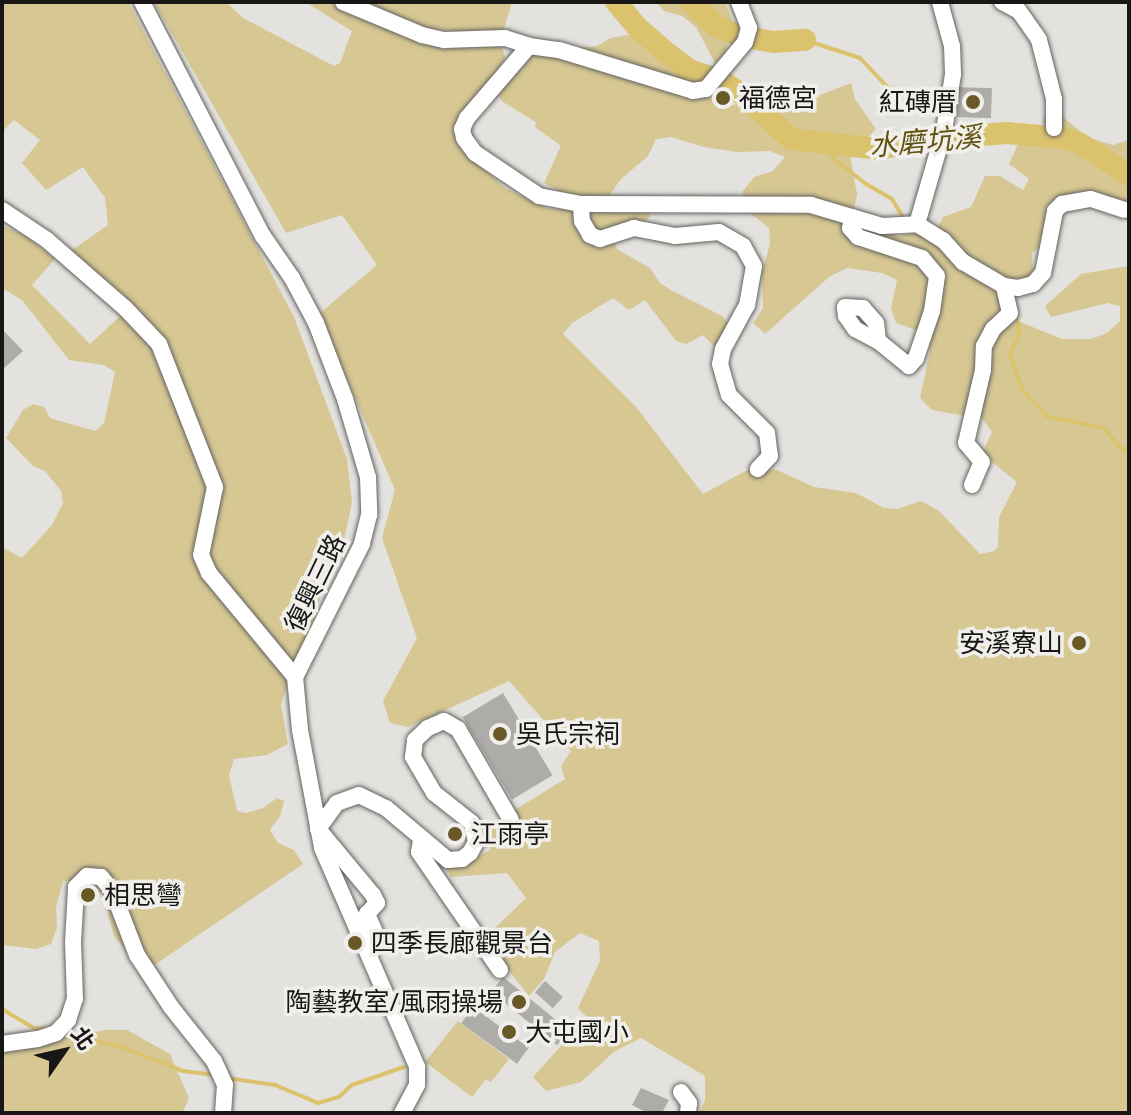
<!DOCTYPE html>
<html>
<head>
<meta charset="utf-8">
<style>
  body { margin:0 }
  #map { position:relative; width:1131px; height:1115px; overflow:hidden; background:#e3e2de; font-family:"Open Sans","Noto Sans TC",sans-serif }
  div>[style] { position:absolute }
  .green>* { inset:0; background:#d6c793 }
  .stream>* { height:4px; margin:-2px; padding:0 2px; transform-origin:2px; border-radius:2px; background:#dbc36d }
  .river>* { height:22px; margin:-11px; padding:0 11px; transform-origin:11px; border-radius:11px; background:#dbc36d }
  .building>* { inset:0; background:#aeaca9; transform-origin:0 0 }
  .round { border-radius:50% }
  .roads { filter:drop-shadow(0 0 2px #64635f) drop-shadow(0 0 2px #64635f) }
  .minor>* { height:16px; margin:-8px; padding:0 8px; transform-origin:8px; border-radius:8px; background:#fff }
  .dots>* { width:22px; height:22px; translate:-50% -50%; box-sizing:border-box; border:4px solid #f0efeb; border-radius:50% }
  span { translate:-50% -50%; white-space:nowrap; text-align:center; line-height:1.15; -webkit-text-stroke:7px #f0efeb; paint-order:stroke }
  .poi-label { font-size:26px; color:#181716 }
  .left { translate:0 -50%; text-align:left }
  .right { translate:-100% -50%; text-align:right }
  .street-label { font-size:26px; color:#181716 }
  .water-label { font-size:28px; color:#62510f; font-style:italic }
  .frame { position:absolute; inset:0; border:4px solid #181716; pointer-events:none }
  .north { position:absolute; left:24px; top:1011px; width:80px; height:80px; -webkit-text-stroke:6px #f0efeb; paint-order:stroke; rotate:56deg; font-size:22px; font-weight:700; line-height:32px; text-align:center; color:#181716 }
  .north::after { content:''; display:block; margin:auto; width:28px; height:36px; background:#181716; clip-path:polygon(50% 0,100% 100%,50% 72%,0 100%) }
</style>
</head>
<body>
<div id="map">
  <div class="green">
    <i style="clip-path:polygon(2px 2px,128px 2px,294px 317px,347px 459px,352px 502px,343px 545px,334px 557px,301px 655px,294px 661px,281px 705px,288px 744px,267px 755px,234px 759px,229px 775px,237px 811px,246px 813px,263px 808px,277px 798px,284px 801px,280px 816px,270px 830px,278px 843px,294px 850px,303px 864px,144px 972px,114px 936px,103px 895px,81px 881px,63px 881px,56px 907px,57px 928px,51px 944px,36px 949px,2px 945px,2px 547px,22px 558px,52px 525px,63px 503px,61px 491px,45px 471px,33px 466px,6px 438px,23px 410px,33px 404px,44px 407px,50px 418px,95px 431px,104px 423px,115px 372px,104px 365px,69px 360px,22px 300px,2px 288px,2px 225px,25px 236px,55px 259px,32px 285px,90px 344px,131px 306px,72px 250px,108px 225px,105px 198px,83px 167px,46px 190px,22px 163px,40px 140px,14px 120px,2px 132px)"></i>
    <i style="clip-path:polygon(154px 2px,226px 2px,243px 18px,334px 66px,340px 63px,352px 31px,305px 2px,328px 2px,386px 25px,502px 47px,505px 57px,497px 71px,454px 125px,457px 145px,505px 188px,549px 209px,649px 210px,650px 217px,644px 221px,614px 226px,610px 230px,617px 249px,650px 268px,660px 283px,671px 290px,722px 316px,729px 325px,718px 350px,703px 335px,686px 344px,676px 341px,645px 300px,629px 310px,613px 298px,572px 323px,563px 334px,636px 407px,703px 494px,753px 467px,777px 470px,814px 487px,856px 493px,884px 508px,897px 509px,921px 501px,939px 511px,980px 554px,994px 551px,998px 547px,999px 517px,1017px 482px,982px 454px,992px 432px,977px 411px,989px 349px,995px 335px,1013px 319px,1062px 339px,1091px 339px,1107px 333px,1120px 321px,1120px 306px,1108px 303px,1051px 317px,1045px 306px,1081px 274px,1129px 266px,1129px 1113px,699px 1113px,705px 1100px,705px 1076px,641px 1038px,615px 1051px,581px 1082px,546px 1091px,533px 1077px,587px 1017px,578px 1008px,600px 961px,599px 941px,580px 933px,555px 952px,544px 979px,529px 996px,484px 939px,526px 898px,507px 873px,451px 877px,444px 865px,466px 863px,490px 850px,486px 828px,565px 779px,561px 766px,571px 751px,509px 681px,408px 727px,390px 723px,383px 701px,417px 638px,382px 538px,395px 490px,319px 314px,377px 265px,342px 215px,286px 233px)"></i>
    <i style="clip-path:polygon(365px 2px,512px 2px,502px 35px,430px 29px)"></i>
    <i style="clip-path:polygon(656px 2px,725px 2px,732px 19px,726px 53px,715px 63px,696px 27px,682px 16px,664px 11px)"></i>
    <i style="clip-path:polygon(627px 35px,670px 43px,688px 60px,702px 82px,696px 92px,729px 106px,759px 98px,778px 104px,802px 102px,851px 83px,855px 99px,876px 129px,850px 156px,857px 194px,854px 210px,884px 232px,900px 236px,925px 232px,1001px 292px,1005px 313px,965px 416px,932px 410px,920px 398px,930px 352px,928px 334px,896px 323px,891px 308px,897px 280px,882px 273px,847px 268px,829px 277px,765px 334px,753px 323px,763px 308px,762px 273px,770px 244px,769px 228px,745px 209px,743px 191px,754px 177px,773px 171px,785px 157px,770px 151px,737px 152px,704px 147px,671px 137px,656px 139px,648px 156px,621px 179px,608px 197px,568px 195px,544px 183px,561px 146px,535px 127px,536px 122px,503px 102px,496px 93px,530px 53px,597px 46px,611px 38px)"></i>
    <i style="clip-path:polygon(1057px 112px,1087px 137px,1113px 145px,1129px 140px,1129px 221px,1089px 194px,1069px 196px,1043px 244px,1032px 253px,1033px 275px,1018px 284px,965px 259px,936px 231px,943px 217px,971px 207px,985px 176px,1000px 176px,1023px 190px,1029px 179px,1009px 164px,1018px 144px,1058px 145px,1042px 120px)"></i>
    <i style="clip-path:polygon(458px 1021px,509px 1059px,491px 1082px,486px 1079px,472px 1097px,425px 1062px)"></i>
    <i style="clip-path:polygon(106px 1030px,127px 1030px,170px 1054px,189px 1098px,182px 1113px,2px 1113px,2px 1048px)"></i>
  </div>
  <div class="stream">
    <i style="left:805px;top:40px;width:58px;rotate:18.1deg"></i>
    <i style="left:860px;top:58px;width:48px;rotate:46.7deg"></i>
    <i style="left:893px;top:93px;width:30px;rotate:-8deg"></i>
    <i style="left:825px;top:144px;width:16px;rotate:60deg"></i>
    <i style="left:833px;top:158px;width:42px;rotate:38.2deg"></i>
    <i style="left:866px;top:184px;width:30px;rotate:30deg"></i>
    <i style="left:892px;top:199px;width:21px;rotate:59deg"></i>
    <i style="left:1016px;top:314px;width:20px;rotate:79deg"></i>
    <i style="left:1020px;top:334px;width:22px;rotate:117deg"></i>
    <i style="left:1010px;top:354px;width:37px;rotate:71deg"></i>
    <i style="left:1022px;top:389px;width:36px;rotate:48deg"></i>
    <i style="left:1046px;top:416px;width:59px;rotate:11.7deg"></i>
    <i style="left:1104px;top:428px;width:26px;rotate:50deg"></i>
    <i style="left:1121px;top:448px;width:9px;rotate:21deg"></i>
    <i style="left:2px;top:1009px;width:37px;rotate:31deg"></i>
    <i style="left:34px;top:1028px;width:12px;rotate:5deg"></i>
    <i style="left:62px;top:1032px;width:64px;rotate:14.5deg"></i>
    <i style="left:124px;top:1048px;width:63px;rotate:21.3deg"></i>
    <i style="left:183px;top:1071px;width:32px;rotate:7deg"></i>
    <i style="left:227px;top:1078px;width:49px;rotate:8.3deg"></i>
    <i style="left:275px;top:1085px;width:47px;rotate:22.7deg"></i>
    <i style="left:318px;top:1103px;width:22px;rotate:-16deg"></i>
    <i style="left:339px;top:1097px;width:18px;rotate:-43deg"></i>
    <i style="left:352px;top:1085px;width:55px;rotate:-19.1deg"></i>
  </div>
  <div class="river">
    <i style="left:616px;top:2px;width:33px;rotate:50deg"></i>
    <i style="left:637px;top:27px;width:35px;rotate:41deg"></i>
    <i style="left:663px;top:50px;width:34px;rotate:37deg"></i>
    <i style="left:690px;top:70px;width:37px;rotate:20deg"></i>
    <i style="left:725px;top:83px;width:27px;rotate:34deg"></i>
    <i style="left:747px;top:98px;width:60px;rotate:43deg"></i>
    <i style="left:791px;top:139px;width:89px;rotate:6.5deg"></i>
    <i style="left:879px;top:149px;width:46px;rotate:-11.3deg"></i>
    <i style="left:924px;top:140px;width:83px;rotate:-4.8deg"></i>
    <i style="left:1007px;top:133px;width:56px;rotate:5.1deg"></i>
    <i style="left:1063px;top:138px;width:17px;rotate:17deg"></i>
    <i style="left:1079px;top:143px;width:59px;rotate:32.6deg"></i>
    <i style="left:691px;top:2px;width:35px;rotate:44deg"></i>
    <i style="left:716px;top:26px;width:23px;rotate:23deg"></i>
    <i style="left:737px;top:35px;width:37px;rotate:11deg"></i>
    <i style="left:773px;top:42px;width:32px;rotate:-4deg"></i>
  </div>
  <div class="building">
    <i style="left:955px;top:87px;width:37px;height:30px;rotate:2deg"></i>
    <i style="left:721px;top:89px;width:14px;height:12px;rotate:36deg"></i>
    <i style="clip-path:polygon(2px 329px,23px 351px,2px 370px)"></i>
    <i style="left:503px;top:693px;width:96px;height:47px;rotate:59deg"></i>
    <i class="round" style="left:445px;top:824px;width:20px;height:20px"></i>
    <i style="left:503px;top:977px;width:85px;height:19px;rotate:39deg"></i>
    <i style="left:545px;top:981px;width:24px;height:15px;rotate:42deg"></i>
    <i style="left:473px;top:1007px;width:69px;height:20px;rotate:36deg"></i>
    <i style="clip-path:polygon(641px 1088px,669px 1100px,662px 1113px,647px 1113px,632px 1105px)"></i>
  </div>
  <div class="roads">
    <div class="minor">
      <i style="left:142px;top:2px;width:263px;rotate:62.7deg"></i>
      <i style="left:263px;top:236px;width:51px;rotate:55.4deg"></i>
      <i style="left:292px;top:278px;width:51px;rotate:61.9deg"></i>
      <i style="left:316px;top:323px;width:81px;rotate:69.1deg"></i>
      <i style="left:345px;top:399px;width:81px;rotate:73.6deg"></i>
      <i style="left:368px;top:477px;width:38px;rotate:88deg"></i>
      <i style="left:369px;top:515px;width:30px;rotate:104deg"></i>
      <i style="left:362px;top:544px;width:149px;rotate:116.7deg"></i>
      <i style="left:295px;top:677px;width:53px;rotate:84.6deg"></i>
      <i style="left:300px;top:730px;width:120px;rotate:79.4deg"></i>
      <i style="left:322px;top:848px;width:239px;rotate:66.5deg"></i>
      <i style="left:417px;top:1067px;width:18px;rotate:90deg"></i>
      <i style="left:417px;top:1085px;width:32px;rotate:118deg"></i>
      <i style="left:343px;top:2px;width:86px;rotate:22.7deg"></i>
      <i style="left:422px;top:35px;width:23px;rotate:13deg"></i>
      <i style="left:444px;top:40px;width:61px;rotate:-1.9deg"></i>
      <i style="left:505px;top:38px;width:25px;rotate:18deg"></i>
      <i style="left:529px;top:46px;width:30px;rotate:8deg"></i>
      <i style="left:559px;top:50px;width:140px;rotate:17deg"></i>
      <i style="left:693px;top:91px;width:13px;rotate:-9deg"></i>
      <i style="left:706px;top:89px;width:61px;rotate:-50.3deg"></i>
      <i style="left:745px;top:42px;width:15px;rotate:-74deg"></i>
      <i style="left:749px;top:28px;width:28px;rotate:-111deg"></i>
      <i style="left:1002px;top:2px;width:19px;rotate:28deg"></i>
      <i style="left:1019px;top:11px;width:35px;rotate:55deg"></i>
      <i style="left:1039px;top:40px;width:61px;rotate:75.7deg"></i>
      <i style="left:1054px;top:99px;width:29px;rotate:90deg"></i>
      <i style="left:529px;top:46px;width:95px;rotate:130.7deg"></i>
      <i style="left:467px;top:118px;width:12px;rotate:114deg"></i>
      <i style="left:462px;top:129px;width:9px;rotate:77deg"></i>
      <i style="left:464px;top:138px;width:19px;rotate:54deg"></i>
      <i style="left:475px;top:153px;width:77px;rotate:33.9deg"></i>
      <i style="left:539px;top:196px;width:43px;rotate:10.8deg"></i>
      <i style="left:581px;top:204px;width:230px;rotate:0.2deg"></i>
      <i style="left:811px;top:205px;width:74px;rotate:16.5deg"></i>
      <i style="left:882px;top:226px;width:35px;rotate:-3deg"></i>
      <i style="left:917px;top:224px;width:97px;rotate:-73.8deg"></i>
      <i style="left:944px;top:131px;width:58px;rotate:-81deg"></i>
      <i style="left:953px;top:74px;width:28px;rotate:-92deg"></i>
      <i style="left:952px;top:46px;width:46px;rotate:-105.3deg"></i>
      <i style="left:581px;top:204px;width:17px;rotate:87deg"></i>
      <i style="left:582px;top:221px;width:16px;rotate:60deg"></i>
      <i style="left:590px;top:235px;width:11px;rotate:22deg"></i>
      <i style="left:600px;top:239px;width:36px;rotate:-18deg"></i>
      <i style="left:634px;top:228px;width:42px;rotate:11deg"></i>
      <i style="left:675px;top:236px;width:44px;rotate:-5.2deg"></i>
      <i style="left:719px;top:232px;width:28px;rotate:30deg"></i>
      <i style="left:743px;top:246px;width:23px;rotate:61deg"></i>
      <i style="left:754px;top:266px;width:40px;rotate:100deg"></i>
      <i style="left:747px;top:305px;width:50px;rotate:118.6deg"></i>
      <i style="left:723px;top:349px;width:15px;rotate:101deg"></i>
      <i style="left:720px;top:364px;width:32px;rotate:74deg"></i>
      <i style="left:729px;top:395px;width:54px;rotate:45deg"></i>
      <i style="left:767px;top:433px;width:23px;rotate:83deg"></i>
      <i style="left:770px;top:456px;width:18px;rotate:133deg"></i>
      <i style="left:2px;top:210px;width:54px;rotate:33.7deg"></i>
      <i style="left:47px;top:240px;width:103px;rotate:41.1deg"></i>
      <i style="left:125px;top:308px;width:50px;rotate:46.6deg"></i>
      <i style="left:159px;top:344px;width:154px;rotate:68.6deg"></i>
      <i style="left:215px;top:487px;width:69px;rotate:101.6deg"></i>
      <i style="left:201px;top:555px;width:20px;rotate:66deg"></i>
      <i style="left:209px;top:573px;width:135px;rotate:50.4deg"></i>
      <i style="left:852px;top:217px;width:11px;rotate:100deg"></i>
      <i style="left:850px;top:228px;width:12px;rotate:48deg"></i>
      <i style="left:858px;top:237px;width:67px;rotate:18.2deg"></i>
      <i style="left:922px;top:258px;width:23px;rotate:50deg"></i>
      <i style="left:937px;top:276px;width:35px;rotate:98deg"></i>
      <i style="left:932px;top:311px;width:50px;rotate:108.8deg"></i>
      <i style="left:916px;top:358px;width:11px;rotate:131deg"></i>
      <i style="left:909px;top:366px;width:40px;rotate:-141deg"></i>
      <i style="left:878px;top:341px;width:18px;rotate:-96deg"></i>
      <i style="left:876px;top:323px;width:20px;rotate:-131deg"></i>
      <i style="left:863px;top:308px;width:18px;rotate:-177deg"></i>
      <i style="left:845px;top:307px;width:9px;rotate:84deg"></i>
      <i style="left:846px;top:316px;width:16px;rotate:55deg"></i>
      <i style="left:855px;top:329px;width:26px;rotate:28deg"></i>
      <i style="left:917px;top:224px;width:31px;rotate:32deg"></i>
      <i style="left:943px;top:240px;width:30px;rotate:48deg"></i>
      <i style="left:963px;top:262px;width:48px;rotate:30.3deg"></i>
      <i style="left:1004px;top:286px;width:14px;rotate:8deg"></i>
      <i style="left:1018px;top:288px;width:16px;rotate:-15deg"></i>
      <i style="left:1033px;top:284px;width:15px;rotate:-48deg"></i>
      <i style="left:1043px;top:273px;width:63px;rotate:-79deg"></i>
      <i style="left:1055px;top:211px;width:10px;rotate:-45deg"></i>
      <i style="left:1062px;top:204px;width:29px;rotate:-10deg"></i>
      <i style="left:1091px;top:199px;width:35px;rotate:18deg"></i>
      <i style="left:972px;top:485px;width:25px;rotate:-67deg"></i>
      <i style="left:982px;top:462px;width:25px;rotate:-130deg"></i>
      <i style="left:966px;top:443px;width:75px;rotate:-76.9deg"></i>
      <i style="left:983px;top:370px;width:24px;rotate:-88deg"></i>
      <i style="left:984px;top:346px;width:19px;rotate:-62deg"></i>
      <i style="left:993px;top:329px;width:23px;rotate:-43deg"></i>
      <i style="left:1010px;top:313px;width:28px;rotate:-103deg"></i>
      <i style="left:421px;top:840px;width:12px;rotate:99deg"></i>
      <i style="left:419px;top:852px;width:143px;rotate:55.5deg"></i>
      <i style="left:379px;top:941px;width:30px;rotate:-114deg"></i>
      <i style="left:367px;top:914px;width:15px;rotate:-48deg"></i>
      <i style="left:377px;top:903px;width:9px;rotate:-117deg"></i>
      <i style="left:373px;top:895px;width:86px;rotate:-129.8deg"></i>
      <i style="left:318px;top:829px;width:32px;rotate:-54deg"></i>
      <i style="left:337px;top:803px;width:23px;rotate:-20deg"></i>
      <i style="left:359px;top:795px;width:30px;rotate:26deg"></i>
      <i style="left:386px;top:808px;width:81px;rotate:40deg"></i>
      <i style="left:448px;top:860px;width:14px;rotate:-4deg"></i>
      <i style="left:462px;top:859px;width:10px;rotate:-37deg"></i>
      <i style="left:470px;top:853px;width:13px;rotate:-61deg"></i>
      <i style="left:476px;top:842px;width:19px;rotate:-102deg"></i>
      <i style="left:472px;top:823px;width:48px;rotate:-141.7deg"></i>
      <i style="left:434px;top:793px;width:42px;rotate:-120.3deg"></i>
      <i style="left:413px;top:757px;width:17px;rotate:-83deg"></i>
      <i style="left:415px;top:740px;width:18px;rotate:-43deg"></i>
      <i style="left:428px;top:728px;width:17px;rotate:-24deg"></i>
      <i style="left:444px;top:721px;width:16px;rotate:30deg"></i>
      <i style="left:458px;top:729px;width:105px;rotate:59.8deg"></i>
      <i style="left:2px;top:1044px;width:36px;rotate:-8deg"></i>
      <i style="left:38px;top:1039px;width:19px;rotate:-18deg"></i>
      <i style="left:56px;top:1033px;width:18px;rotate:-47deg"></i>
      <i style="left:68px;top:1020px;width:22px;rotate:-72deg"></i>
      <i style="left:75px;top:999px;width:56px;rotate:-92deg"></i>
      <i style="left:73px;top:943px;width:56px;rotate:-86.9deg"></i>
      <i style="left:76px;top:887px;width:16px;rotate:-45deg"></i>
      <i style="left:87px;top:876px;width:14px;rotate:4deg"></i>
      <i style="left:101px;top:877px;width:17px;rotate:50deg"></i>
      <i style="left:112px;top:890px;width:70px;rotate:69deg"></i>
      <i style="left:137px;top:955px;width:62px;rotate:56.8deg"></i>
      <i style="left:171px;top:1007px;width:69px;rotate:51.5deg"></i>
      <i style="left:214px;top:1061px;width:26px;rotate:65deg"></i>
      <i style="left:225px;top:1085px;width:28px;rotate:94deg"></i>
      <i style="left:681px;top:1092px;width:14px;rotate:54deg"></i>
      <i style="left:689px;top:1103px;width:10px;rotate:96deg"></i>
    </div>
  </div>
  <div class="dots">
    <i style="left:723px;top:98px;background:#685926"></i>
    <i style="left:973px;top:102px;background:#685926"></i>
    <i style="left:1079px;top:643px;background:#685926"></i>
    <i style="left:500px;top:734px;background:#685926"></i>
    <i style="left:455px;top:834px;background:#685926"></i>
    <i style="left:88px;top:895px;background:#685926"></i>
    <i style="left:355px;top:943px;background:#685926"></i>
    <i style="left:519px;top:1002px;background:#685926"></i>
    <i style="left:509px;top:1032px;background:#685926"></i>
  </div>
  <div class="poi-label">
    <span class="left" style="left:739px;top:98px">福德宮</span>
    <span class="right" style="left:957px;top:102px">紅磚厝</span>
    <span class="right" style="left:1063px;top:643px">安溪寮山</span>
    <span class="left" style="left:516px;top:734px">吳氏宗祠</span>
    <span class="left" style="left:471px;top:834px">江雨亭</span>
    <span class="left" style="left:104px;top:895px">相思彎</span>
    <span class="left" style="left:371px;top:943px">四季長廊觀景台</span>
    <span class="right" style="left:503px;top:1002px">陶藝教室/風雨操場</span>
    <span class="left" style="left:525px;top:1032px">大屯國小</span>
  </div>
  <div class="street-label">
    <span style="left:315px;top:583px;rotate:-64deg">復興三路</span>
  </div>
  <div class="water-label">
    <span style="left:925px;top:140px;rotate:-5deg">水磨坑溪</span>
  </div>
  <div class="frame"></div>
  <div class="north">北</div>
</div>
</body>
</html>
